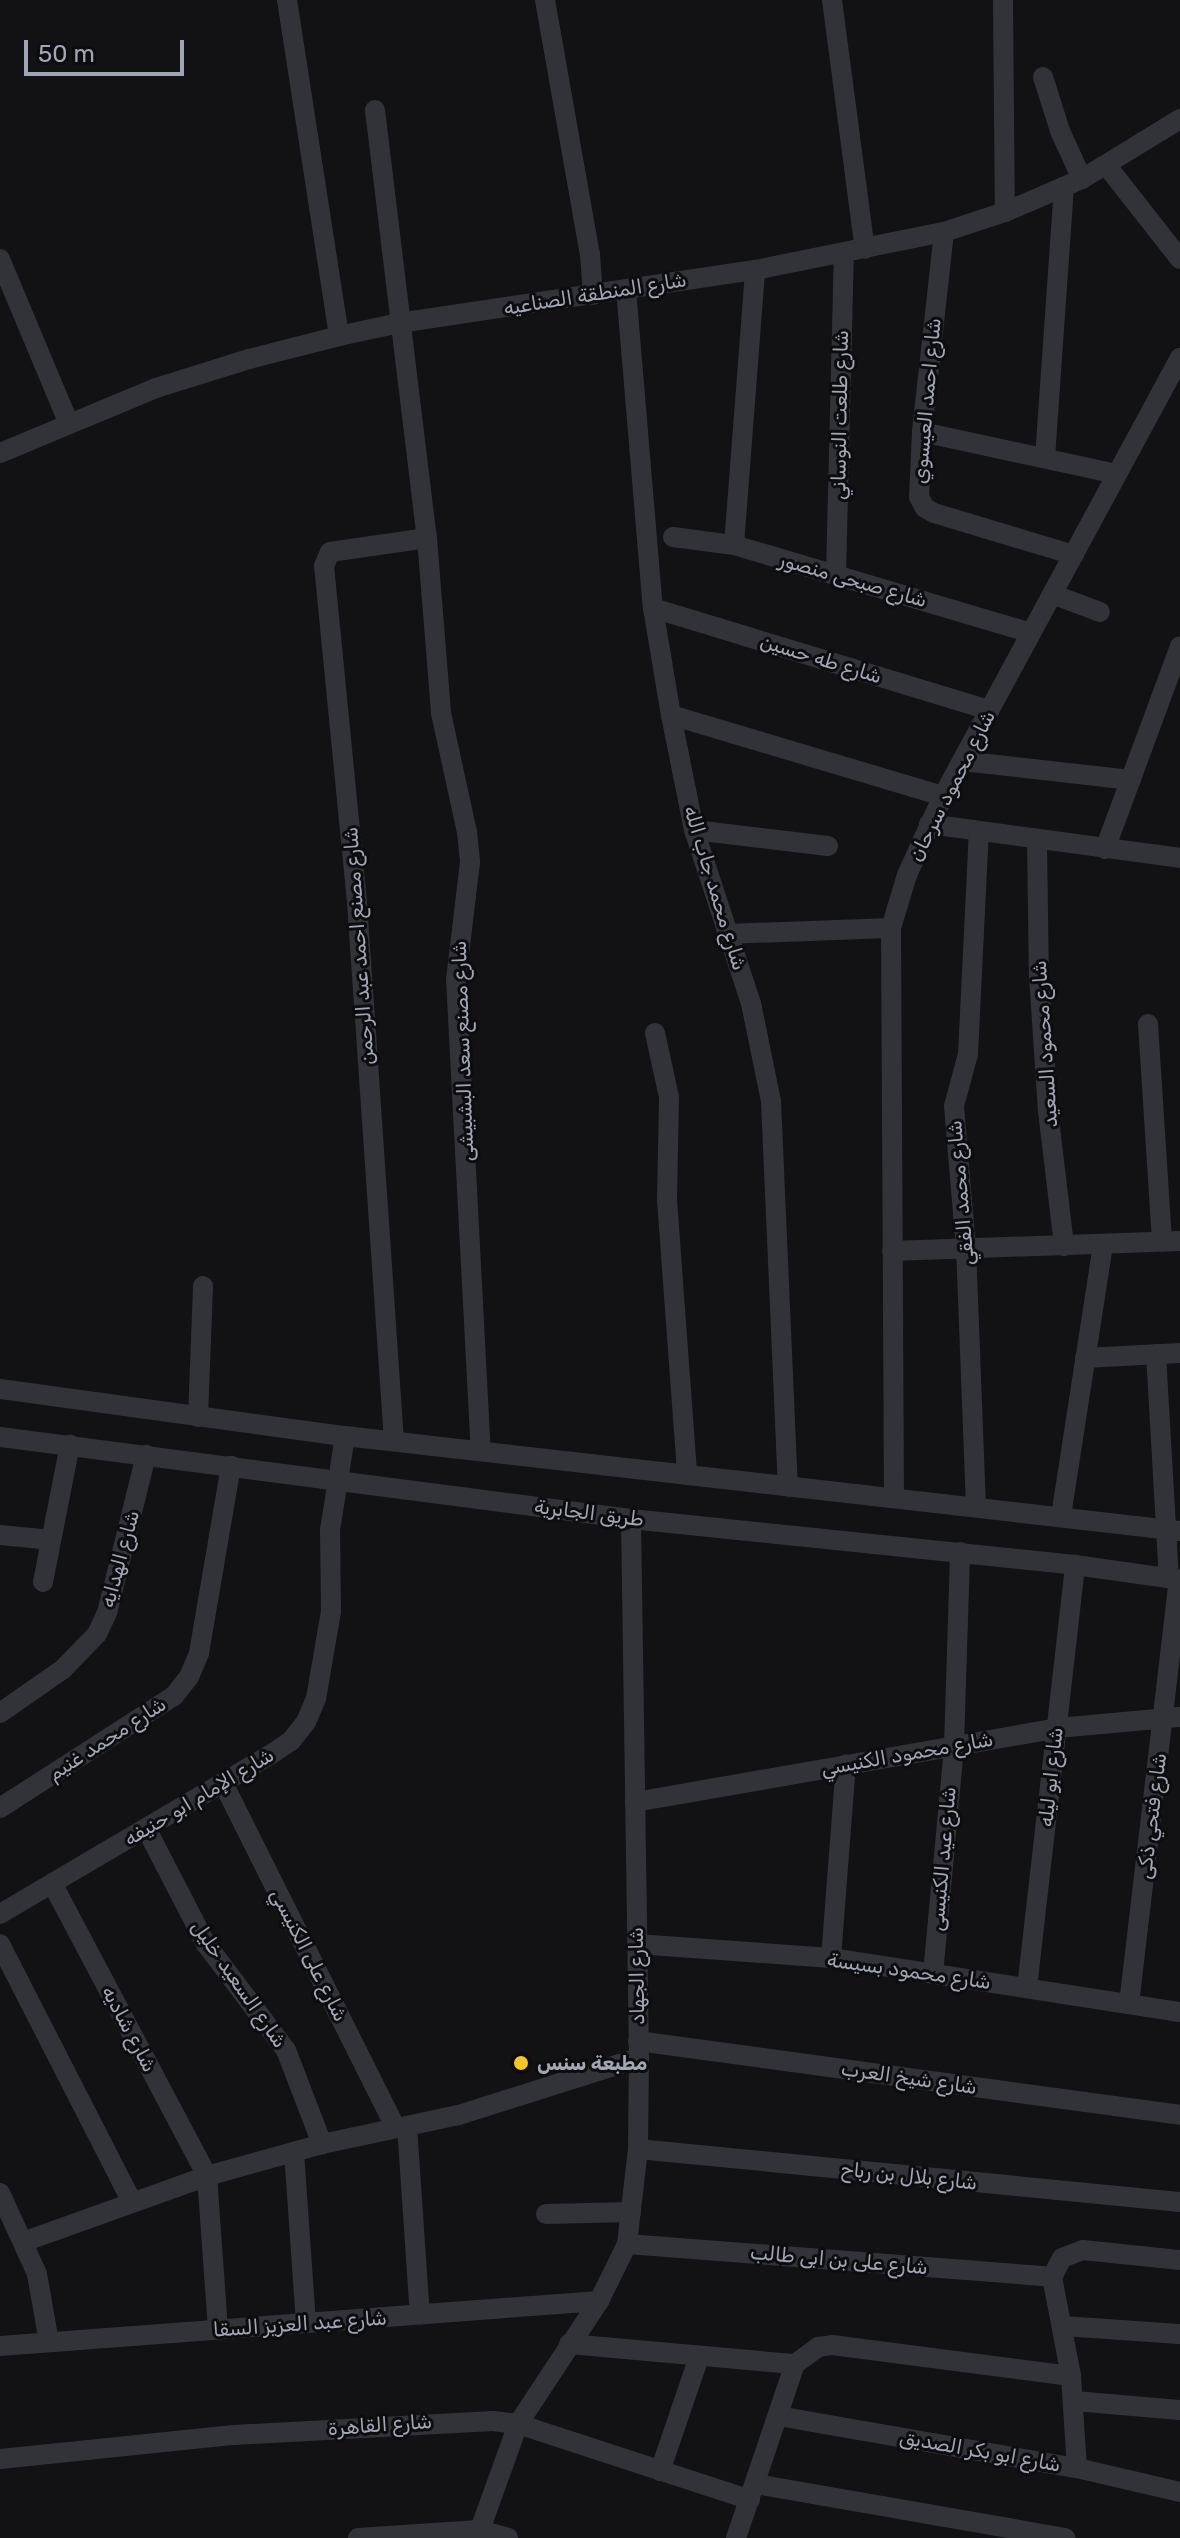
<!DOCTYPE html>
<html>
<head>
<meta charset="utf-8">
<style>
  body { margin:0 }
  #map { position:relative; width:1180px; height:2538px; overflow:hidden; background:#121113; font-family:Rubik,Vazirmatn,sans-serif }
  div>[style] { position:absolute }
  .minor>* { height:20px; margin:-10px; padding:0 10px; transform-origin:10px; border-radius:10px; background:#323338 }
  .dots>* { width:22px; height:22px; translate:-50% -50%; box-sizing:border-box; border:4px solid #0d0c0e; border-radius:50% }
  span { translate:-50% -50%; white-space:nowrap; text-align:center; line-height:1.15; -webkit-text-stroke:6px #0d0c0e; paint-order:stroke }
  .street-label { font-size:20px; color:#a2a6b4 }
  .poi-label { font-size:20px; color:#a2a6b4; font-weight:700 }
  .left { translate:0 -50%; text-align:left }
  .scale { position:absolute; left:24px; top:40px; width:160px; height:36px; box-sizing:border-box; border:4px solid #a2a6b4; border-top:0; padding-left:10px; font-size:24px; line-height:28px; white-space:nowrap; color:#a2a6b4; -webkit-text-stroke:6px #0d0c0e; paint-order:stroke }
</style>
</head>
<body>
<div id="map">
  <div class="minor">
    <i style="left:287px;top:0;width:340px;rotate:81.2deg"></i>
    <i style="left:545px;top:0;width:258px;rotate:80deg"></i>
    <i style="left:590px;top:254px;width:41px;rotate:85.8deg"></i>
    <i style="left:832px;top:0;width:251px;rotate:82.5deg"></i>
    <i style="left:1003px;top:0;width:212px;rotate:89.5deg"></i>
    <i style="left:1043px;top:77px;width:57px;rotate:72.5deg"></i>
    <i style="left:1060px;top:131px;width:53px;rotate:65.4deg"></i>
    <i style="left:375px;top:110px;width:431px;rotate:83.1deg"></i>
    <i style="left:427px;top:538px;width:176px;rotate:85.4deg"></i>
    <i style="left:441px;top:713px;width:122px;rotate:77.7deg"></i>
    <i style="left:467px;top:832px;width:30px;rotate:84deg"></i>
    <i style="left:470px;top:862px;width:118px;rotate:96.8deg"></i>
    <i style="left:456px;top:979px;width:471px;rotate:87deg"></i>
    <i style="left:1107px;top:166px;width:118px;rotate:51.9deg"></i>
    <i style="left:944px;top:232px;width:201px;rotate:96.3deg"></i>
    <i style="left:922px;top:432px;width:65px;rotate:92.6deg"></i>
    <i style="left:919px;top:497px;width:13px;rotate:61deg"></i>
    <i style="left:925px;top:508px;width:10px;rotate:29deg"></i>
    <i style="left:934px;top:513px;width:146px;rotate:16.7deg"></i>
    <i style="left:0;top:259px;width:179px;rotate:67.3deg"></i>
    <i style="left:626px;top:289px;width:320px;rotate:85.2deg"></i>
    <i style="left:653px;top:608px;width:109px;rotate:80.5deg"></i>
    <i style="left:671px;top:715px;width:117px;rotate:78.7deg"></i>
    <i style="left:694px;top:830px;width:182px;rotate:71.8deg"></i>
    <i style="left:751px;top:1003px;width:100px;rotate:78.5deg"></i>
    <i style="left:771px;top:1101px;width:386px;rotate:87.5deg"></i>
    <i style="left:922px;top:432px;width:199px;rotate:12.2deg"></i>
    <i style="left:0;top:453px;width:169px;rotate:-22.6deg"></i>
    <i style="left:156px;top:388px;width:97px;rotate:-17.3deg"></i>
    <i style="left:249px;top:359px;width:93px;rotate:-14.3deg"></i>
    <i style="left:339px;top:336px;width:61px;rotate:-12.2deg"></i>
    <i style="left:399px;top:323px;width:360px;rotate:-8.5deg"></i>
    <i style="left:755px;top:270px;width:193px;rotate:-11.4deg"></i>
    <i style="left:944px;top:232px;width:64px;rotate:-18.2deg"></i>
    <i style="left:1005px;top:212px;width:84px;rotate:-23.2deg"></i>
    <i style="left:1082px;top:179px;width:115px;rotate:-31.5deg"></i>
    <i style="left:1045px;top:458px;width:272px;rotate:-86deg"></i>
    <i style="left:673px;top:537px;width:62px;rotate:7.5deg"></i>
    <i style="left:734px;top:545px;width:310px;rotate:16.5deg"></i>
    <i style="left:734px;top:545px;width:276px;rotate:-85.6deg"></i>
    <i style="left:836px;top:575px;width:321px;rotate:-88.6deg"></i>
    <i style="left:1052px;top:594px;width:51px;rotate:20.6deg"></i>
    <i style="left:653px;top:608px;width:351px;rotate:16.9deg"></i>
    <i style="left:671px;top:715px;width:284px;rotate:16.6deg"></i>
    <i style="left:962px;top:761px;width:170px;rotate:6.4deg"></i>
    <i style="left:929px;top:824px;width:253px;rotate:7.7deg"></i>
    <i style="left:694px;top:830px;width:135px;rotate:6.8deg"></i>
    <i style="left:1037px;top:840px;width:136px;rotate:89.2deg"></i>
    <i style="left:1039px;top:976px;width:135px;rotate:86.2deg"></i>
    <i style="left:1048px;top:1111px;width:136px;rotate:83.2deg"></i>
    <i style="left:1105px;top:849px;width:216px;rotate:-69.7deg"></i>
    <i style="left:726px;top:934px;width:165px;rotate:-2.1deg"></i>
    <i style="left:1148px;top:1024px;width:218px;rotate:86.3deg"></i>
    <i style="left:655px;top:1033px;width:66px;rotate:77.7deg"></i>
    <i style="left:669px;top:1097px;width:103px;rotate:91.1deg"></i>
    <i style="left:667px;top:1200px;width:276px;rotate:85.8deg"></i>
    <i style="left:892px;top:1251px;width:288px;rotate:-2deg"></i>
    <i style="left:1156px;top:1354px;width:224px;rotate:86.7deg"></i>
    <i style="left:1085px;top:1358px;width:95px;rotate:-3deg"></i>
    <i style="left:0;top:1389px;width:348px;rotate:7.8deg"></i>
    <i style="left:345px;top:1436px;width:840px;rotate:6.49deg"></i>
    <i style="left:198px;top:1417px;width:131px;rotate:-87.8deg"></i>
    <i style="left:0;top:1437px;width:636px;rotate:7.4deg"></i>
    <i style="left:631px;top:1519px;width:446px;rotate:5.9deg"></i>
    <i style="left:1075px;top:1565px;width:106px;rotate:8.1deg"></i>
    <i style="left:394px;top:1441px;width:540px;rotate:-93.93deg"></i>
    <i style="left:357px;top:902px;width:338px;rotate:-95.6deg"></i>
    <i style="left:324px;top:566px;width:15px;rotate:-67deg"></i>
    <i style="left:330px;top:552px;width:98px;rotate:-8.2deg"></i>
    <i style="left:894px;top:1498px;width:570px;rotate:-90.3deg"></i>
    <i style="left:891px;top:928px;width:55px;rotate:-73.2deg"></i>
    <i style="left:907px;top:875px;width:87px;rotate:-65.5deg"></i>
    <i style="left:943px;top:796px;width:498px;rotate:-61.6deg"></i>
    <i style="left:976px;top:1507px;width:258px;rotate:-92.2deg"></i>
    <i style="left:966px;top:1249px;width:144px;rotate:-94.8deg"></i>
    <i style="left:954px;top:1106px;width:54px;rotate:-74.9deg"></i>
    <i style="left:968px;top:1054px;width:221px;rotate:-87.2deg"></i>
    <i style="left:1061px;top:1516px;width:274px;rotate:-81.2deg"></i>
    <i style="left:0;top:1535px;width:51px;rotate:5.6deg"></i>
    <i style="left:43px;top:1582px;width:140px;rotate:-78.9deg"></i>
    <i style="left:0;top:1713px;width:77px;rotate:-34.9deg"></i>
    <i style="left:63px;top:1669px;width:49px;rotate:-45.8deg"></i>
    <i style="left:97px;top:1634px;width:23px;rotate:-65deg"></i>
    <i style="left:107px;top:1613px;width:163px;rotate:-76.1deg"></i>
    <i style="left:223px;top:1783px;width:386px;rotate:63.4deg"></i>
    <i style="left:635px;top:1802px;width:428px;rotate:-9.9deg"></i>
    <i style="left:1057px;top:1728px;width:123px;rotate:-5.1deg"></i>
    <i style="left:0;top:1808px;width:207px;rotate:-32.8deg"></i>
    <i style="left:174px;top:1696px;width:24px;rotate:-52deg"></i>
    <i style="left:189px;top:1677px;width:26px;rotate:-67deg"></i>
    <i style="left:199px;top:1653px;width:190px;rotate:-80.3deg"></i>
    <i style="left:146px;top:1828px;width:131px;rotate:62.7deg"></i>
    <i style="left:206px;top:1944px;width:133px;rotate:53deg"></i>
    <i style="left:286px;top:2050px;width:101px;rotate:69deg"></i>
    <i style="left:52px;top:1883px;width:331px;rotate:62.1deg"></i>
    <i style="left:207px;top:2176px;width:154px;rotate:85.9deg"></i>
    <i style="left:0;top:1914px;width:313px;rotate:-30.5deg"></i>
    <i style="left:270px;top:1755px;width:25px;rotate:-34deg"></i>
    <i style="left:291px;top:1741px;width:24px;rotate:-52deg"></i>
    <i style="left:306px;top:1722px;width:25px;rotate:-67deg"></i>
    <i style="left:316px;top:1699px;width:89px;rotate:-80.3deg"></i>
    <i style="left:331px;top:1611px;width:81px;rotate:-90.7deg"></i>
    <i style="left:330px;top:1530px;width:95px;rotate:-80.9deg"></i>
    <i style="left:0;top:1944px;width:290px;rotate:62.9deg"></i>
    <i style="left:637px;top:1944px;width:195px;rotate:4.1deg"></i>
    <i style="left:831px;top:1958px;width:353px;rotate:8.8deg"></i>
    <i style="left:831px;top:1958px;width:194px;rotate:-85.6deg"></i>
    <i style="left:933px;top:1974px;width:229px;rotate:-84.7deg"></i>
    <i style="left:954px;top:1746px;width:194px;rotate:-88.2deg"></i>
    <i style="left:1027px;top:1988px;width:426px;rotate:-83.5deg"></i>
    <i style="left:1129px;top:2004px;width:427px;rotate:-83.3deg"></i>
    <i style="left:638px;top:2041px;width:547px;rotate:7.77deg"></i>
    <i style="left:407px;top:2126px;width:189px;rotate:86.1deg"></i>
    <i style="left:638px;top:2149px;width:545px;rotate:5.58deg"></i>
    <i style="left:294px;top:2152px;width:171px;rotate:86deg"></i>
    <i style="left:0;top:2193px;width:89px;rotate:65.4deg"></i>
    <i style="left:37px;top:2274px;width:69px;rotate:80deg"></i>
    <i style="left:546px;top:2214px;width:85px;rotate:-1.3deg"></i>
    <i style="left:23px;top:2242px;width:195px;rotate:-19.7deg"></i>
    <i style="left:207px;top:2176px;width:119px;rotate:-15.5deg"></i>
    <i style="left:322px;top:2144px;width:140px;rotate:-12deg"></i>
    <i style="left:459px;top:2115px;width:189px;rotate:-17.6deg"></i>
    <i style="left:627px;top:2244px;width:426px;rotate:4.4deg"></i>
    <i style="left:1052px;top:2277px;width:101px;rotate:79.1deg"></i>
    <i style="left:1071px;top:2376px;width:92px;rotate:86.3deg"></i>
    <i style="left:1052px;top:2277px;width:21px;rotate:-62deg"></i>
    <i style="left:1062px;top:2258px;width:22px;rotate:-21deg"></i>
    <i style="left:1083px;top:2250px;width:98px;rotate:5.9deg"></i>
    <i style="left:1063px;top:2326px;width:117px;rotate:3.9deg"></i>
    <i style="left:569px;top:2344px;width:227px;rotate:5.1deg"></i>
    <i style="left:0;top:2346px;width:601px;rotate:-4.3deg"></i>
    <i style="left:1074px;top:2401px;width:106px;rotate:4.9deg"></i>
    <i style="left:778px;top:2416px;width:303px;rotate:9.9deg"></i>
    <i style="left:1077px;top:2468px;width:106px;rotate:13.1deg"></i>
    <i style="left:0;top:2459px;width:235px;rotate:-5.9deg"></i>
    <i style="left:234px;top:2435px;width:259px;rotate:-3.1deg"></i>
    <i style="left:493px;top:2421px;width:25px;rotate:7deg"></i>
    <i style="left:518px;top:2424px;width:244px;rotate:18.1deg"></i>
    <i style="left:660px;top:2471px;width:120px;rotate:-71.1deg"></i>
    <i style="left:756px;top:2484px;width:314px;rotate:9.9deg"></i>
    <i style="left:358px;top:2538px;width:121px;rotate:-3.8deg"></i>
    <i style="left:479px;top:2530px;width:30px;rotate:15deg"></i>
    <i style="left:477px;top:2538px;width:121px;rotate:-70.2deg"></i>
    <i style="left:518px;top:2424px;width:147px;rotate:-56.6deg"></i>
    <i style="left:599px;top:2301px;width:64px;rotate:-63.8deg"></i>
    <i style="left:627px;top:2244px;width:96px;rotate:-83.4deg"></i>
    <i style="left:638px;top:2149px;width:91px;rotate:-89.4deg"></i>
    <i style="left:639px;top:2058px;width:539px;rotate:-90.85deg"></i>
    <i style="left:736px;top:2538px;width:184px;rotate:-71.3deg"></i>
    <i style="left:795px;top:2364px;width:29px;rotate:-36deg"></i>
    <i style="left:818px;top:2347px;width:14px;rotate:-8deg"></i>
    <i style="left:832px;top:2345px;width:241px;rotate:7.4deg"></i>
  </div>
  <div class="dots">
    <i style="left:521px;top:2063px;background:#f4c528"></i>
  </div>
  <div class="street-label">
    <span style="left:595px;top:294px;rotate:-9deg">شارع المنطقة الصناعيه</span>
    <span style="left:927px;top:401px;rotate:-85deg">شارع احمد العيسوي</span>
    <span style="left:840px;top:415px;rotate:-89deg">شارع طلعت النوساني</span>
    <span style="left:853px;top:580px;rotate:16deg">شارع صبحى منصور</span>
    <span style="left:821px;top:659px;rotate:17deg">شارع طه حسين</span>
    <span style="left:952px;top:786px;rotate:-63deg">شارع محمود سرحان</span>
    <span style="left:715px;top:888px;rotate:73deg">شارع محمد جاب الله</span>
    <span style="left:359px;top:946px;rotate:-94deg">شارع مصنع احمد عبد الرحمن</span>
    <span style="left:1045px;top:1044px;rotate:-94deg">شارع محمود السعيد</span>
    <span style="left:463px;top:1051px;rotate:-92deg">شارع مصنع سعد البشبيشى</span>
    <span style="left:961px;top:1193px;rotate:-95deg">شارع محمد الفقي</span>
    <span style="left:589px;top:1513px;rotate:7deg">طريق الجابرية</span>
    <span style="left:120px;top:1559px;rotate:-75deg">شارع الهدايه</span>
    <span style="left:107px;top:1739px;rotate:-33deg">شارع محمد غنيم</span>
    <span style="left:907px;top:1754px;rotate:-10deg">شارع محمود الكنيسي</span>
    <span style="left:1051px;top:1777px;rotate:-84deg">شارع ابو ليله</span>
    <span style="left:199px;top:1797px;rotate:-31deg">شارع الإمام ابو حنيفه</span>
    <span style="left:1152px;top:1816px;rotate:-83deg">شارع فتحي ذكى</span>
    <span style="left:943px;top:1859px;rotate:-85deg">شارع عيد الكنيسى</span>
    <span style="left:309px;top:1955px;rotate:63deg">شارع على الكنيسي</span>
    <span style="left:909px;top:1971px;rotate:8deg">شارع محمود بسيسة</span>
    <span style="left:637px;top:1976px;rotate:-91deg">شارع الجهاد</span>
    <span style="left:239px;top:1984px;rotate:55deg">شارع السعيد خليل</span>
    <span style="left:129px;top:2029px;rotate:62deg">شارع شاديه</span>
    <span style="left:909px;top:2078px;rotate:8deg">شارع شيخ العرب</span>
    <span style="left:909px;top:2176px;rotate:6deg">شارع بلال بن رباح</span>
    <span style="left:839px;top:2260px;rotate:5deg">شارع على بن ابى طالب</span>
    <span style="left:300px;top:2324px;rotate:-4deg">شارع عبد العزيز السقا</span>
    <span style="left:380px;top:2425px;rotate:-4deg">شارع القاهرة</span>
    <span style="left:980px;top:2451px;rotate:10deg">شارع ابو بكر الصديق</span>
  </div>
  <div class="poi-label">
    <span class="left" style="left:537px;top:2063px">مطبعة سنس</span>
  </div>
  <div class="scale">50 m</div>
</div>
</body>
</html>
